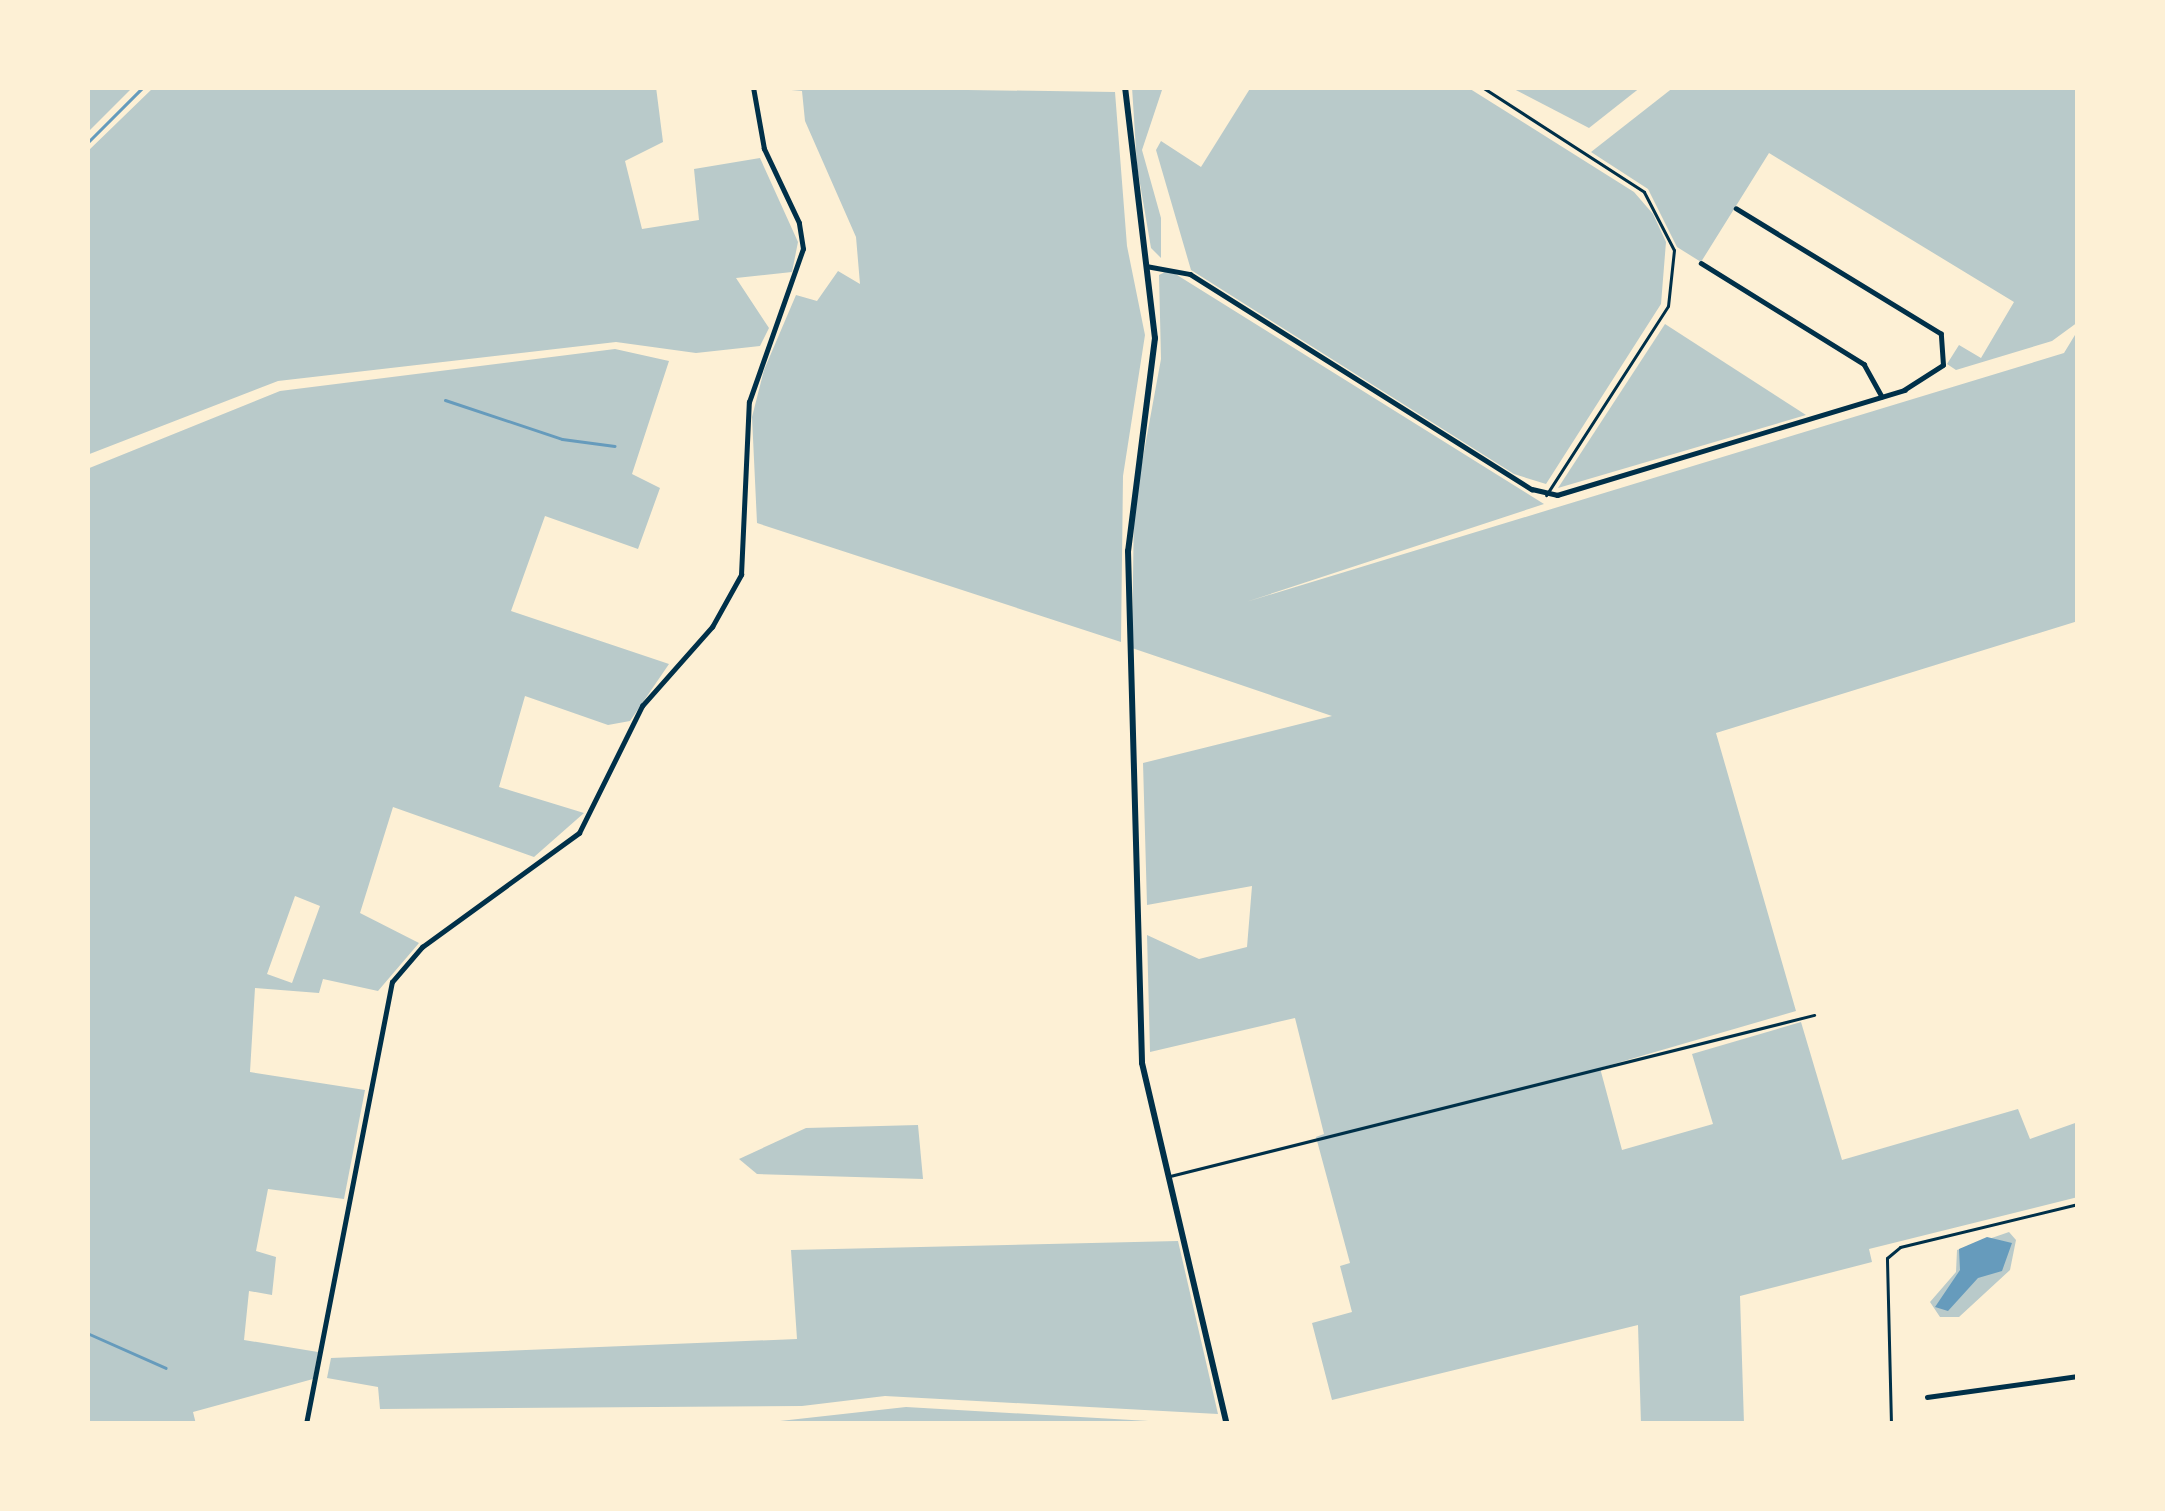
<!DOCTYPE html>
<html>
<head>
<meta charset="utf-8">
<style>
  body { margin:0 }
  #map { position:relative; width:2165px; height:1511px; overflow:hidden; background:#fdf0d5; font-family:"Alegreya Sans",sans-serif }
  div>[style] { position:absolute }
  .green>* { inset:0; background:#b9caca }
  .water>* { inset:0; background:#669bbc }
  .stream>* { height:3px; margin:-1.5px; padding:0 1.5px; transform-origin:1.5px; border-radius:1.5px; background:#669bbc }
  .path>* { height:3px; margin:-1.5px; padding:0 1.5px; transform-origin:1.5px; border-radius:1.5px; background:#003049 }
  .service>* { height:3px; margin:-1.5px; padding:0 1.5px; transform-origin:1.5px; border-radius:1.5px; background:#003049 }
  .minor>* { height:4.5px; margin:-2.25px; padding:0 2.25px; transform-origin:2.25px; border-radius:2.25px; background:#003049 }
  .tertiary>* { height:6px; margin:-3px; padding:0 3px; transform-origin:3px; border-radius:3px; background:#003049 }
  span { translate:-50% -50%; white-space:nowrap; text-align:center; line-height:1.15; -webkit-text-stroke:9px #fdf0d5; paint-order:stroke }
  .frame { position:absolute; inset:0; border:90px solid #fdf0d5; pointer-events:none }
</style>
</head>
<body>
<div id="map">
  <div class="green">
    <i style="clip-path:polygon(87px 87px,133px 87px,87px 133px)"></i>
    <i style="clip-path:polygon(154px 87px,656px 87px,663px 142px,625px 161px,642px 229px,699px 220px,694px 169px,760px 158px,798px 242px,792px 272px,736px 278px,769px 328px,760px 346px,696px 353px,616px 342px,278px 381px,87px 455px,87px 152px)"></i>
    <i style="clip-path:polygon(758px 87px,1115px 92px,1127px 246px,1145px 335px,1123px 476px,1121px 642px,757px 523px,752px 417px,764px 370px,796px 295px,817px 301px,838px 271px,860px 284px,856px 237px,805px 121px,802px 91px)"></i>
    <i style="clip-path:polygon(1132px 87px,1163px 87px,1142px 150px,1161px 218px,1161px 258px,1151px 248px,1137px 166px)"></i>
    <i style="clip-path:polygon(1251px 87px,1467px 87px,1634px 192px,1653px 214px,1666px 242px,1661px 304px,1546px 484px,1514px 474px,1191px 270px,1156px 150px,1161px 141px,1201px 167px)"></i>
    <i style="clip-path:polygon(1510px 87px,1641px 87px,1589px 128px)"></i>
    <i style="clip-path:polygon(1674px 87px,2078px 87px,2078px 322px,2052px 341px,1956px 370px,1947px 364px,1959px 345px,1981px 358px,2014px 302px,1769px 153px,1701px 262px,1677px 247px,1648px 189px,1591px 152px)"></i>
    <i style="clip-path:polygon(1169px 270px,1544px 504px,1246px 602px,2064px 353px,2078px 330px,2078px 621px,1716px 733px,1796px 1011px,1600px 1068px,1622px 1150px,1713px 1124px,1692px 1054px,1801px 1022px,1842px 1160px,2018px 1109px,2030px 1139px,2078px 1122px,2078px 1197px,1869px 1249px,1872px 1262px,1740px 1296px,1744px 1424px,1641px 1424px,1638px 1325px,1332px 1400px,1312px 1323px,1352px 1312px,1340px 1266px,1350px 1263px,1316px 1137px,1324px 1134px,1295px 1018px,1150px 1052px,1147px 935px,1199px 959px,1247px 947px,1252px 886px,1147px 905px,1143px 763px,1332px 716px,1132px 648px,1134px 506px,1161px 359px,1159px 275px)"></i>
    <i style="clip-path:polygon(1665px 324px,1806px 415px,1558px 488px)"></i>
    <i style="clip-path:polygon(evenodd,615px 349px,669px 361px,632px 474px,660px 488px,638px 549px,545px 516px,511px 611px,669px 664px,630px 721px,608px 725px,525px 696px,499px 787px,584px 813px,534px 857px,393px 807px,360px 913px,419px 943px,378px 991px,323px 979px,319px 993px,255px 988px,250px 1072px,365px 1090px,344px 1199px,268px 1189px,256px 1251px,276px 1257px,272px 1295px,249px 1291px,244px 1340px,318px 1352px,313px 1379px,193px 1412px,196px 1424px,87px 1424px,87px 469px,280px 391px,615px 349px,295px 896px,320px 906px,292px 983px,267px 974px,295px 896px)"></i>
    <i style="clip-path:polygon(918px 1125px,923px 1179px,757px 1174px,739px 1159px,806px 1128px)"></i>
    <i style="clip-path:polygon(2009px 1232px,2016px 1240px,2010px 1270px,1959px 1317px,1940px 1317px,1930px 1302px,1956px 1272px,1957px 1250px)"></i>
    <i style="clip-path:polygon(1178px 1241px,1218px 1414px,885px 1396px,802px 1406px,380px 1409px,378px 1387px,327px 1378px,331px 1358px,797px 1339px,791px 1250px)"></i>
    <i style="clip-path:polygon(906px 1407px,1200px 1424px,380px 1422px,780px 1421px)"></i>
  </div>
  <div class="water">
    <i style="clip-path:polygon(1987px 1237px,2012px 1243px,2002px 1271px,1978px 1278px,1948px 1311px,1935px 1307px,1960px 1270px,1959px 1249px)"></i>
  </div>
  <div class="stream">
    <i style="left:87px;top:143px;width:79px;rotate:-45deg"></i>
    <i style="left:445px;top:400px;width:123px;rotate:18.4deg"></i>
    <i style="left:562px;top:439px;width:53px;rotate:7.5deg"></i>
    <i style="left:87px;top:1333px;width:86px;rotate:23.9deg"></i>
  </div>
  <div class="path">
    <i style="left:1891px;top:1424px;width:166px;rotate:-91.4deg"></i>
    <i style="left:1887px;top:1258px;width:17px;rotate:-40deg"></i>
    <i style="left:1900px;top:1247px;width:183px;rotate:-13.6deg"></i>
  </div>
  <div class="service">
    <i style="left:1482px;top:87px;width:193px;rotate:32.9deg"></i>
    <i style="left:1644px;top:192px;width:65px;rotate:62.7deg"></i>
    <i style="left:1674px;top:250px;width:56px;rotate:96.1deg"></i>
    <i style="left:1668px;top:306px;width:225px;rotate:122.8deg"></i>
    <i style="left:1170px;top:1176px;width:664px;rotate:-14.04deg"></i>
  </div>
  <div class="minor">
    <i style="left:1701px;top:263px;width:192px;rotate:31.8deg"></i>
    <i style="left:1864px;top:364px;width:37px;rotate:61deg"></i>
    <i style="left:1146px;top:266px;width:45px;rotate:10.3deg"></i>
    <i style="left:1190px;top:274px;width:404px;rotate:32.2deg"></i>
    <i style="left:1532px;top:489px;width:26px;rotate:13deg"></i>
    <i style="left:1557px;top:495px;width:363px;rotate:-16.8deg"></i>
    <i style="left:1904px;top:390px;width:46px;rotate:-32.7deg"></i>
    <i style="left:1943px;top:365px;width:31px;rotate:-94deg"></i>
    <i style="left:1941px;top:334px;width:240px;rotate:-148.6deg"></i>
    <i style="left:1927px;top:1397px;width:152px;rotate:-7.9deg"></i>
    <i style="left:306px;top:1424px;width:450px;rotate:-79deg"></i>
    <i style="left:392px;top:982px;width:46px;rotate:-49.4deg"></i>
    <i style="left:422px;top:947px;width:194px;rotate:-36deg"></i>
    <i style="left:579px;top:833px;width:142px;rotate:-63.6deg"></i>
    <i style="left:642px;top:706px;width:106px;rotate:-48.5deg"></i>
    <i style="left:712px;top:627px;width:60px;rotate:-60.9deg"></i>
    <i style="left:741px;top:575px;width:173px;rotate:-87.4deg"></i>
    <i style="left:749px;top:402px;width:162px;rotate:-70.6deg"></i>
    <i style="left:803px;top:249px;width:26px;rotate:-99deg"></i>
    <i style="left:799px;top:223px;width:82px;rotate:-115.3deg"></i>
    <i style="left:764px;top:149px;width:63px;rotate:-100.1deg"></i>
  </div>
  <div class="tertiary">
    <i style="left:1125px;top:87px;width:253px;rotate:83.2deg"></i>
    <i style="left:1155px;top:338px;width:215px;rotate:97.2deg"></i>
    <i style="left:1128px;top:551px;width:512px;rotate:88.43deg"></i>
    <i style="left:1142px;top:1063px;width:371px;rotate:76.8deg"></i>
  </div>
  <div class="frame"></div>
</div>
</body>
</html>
